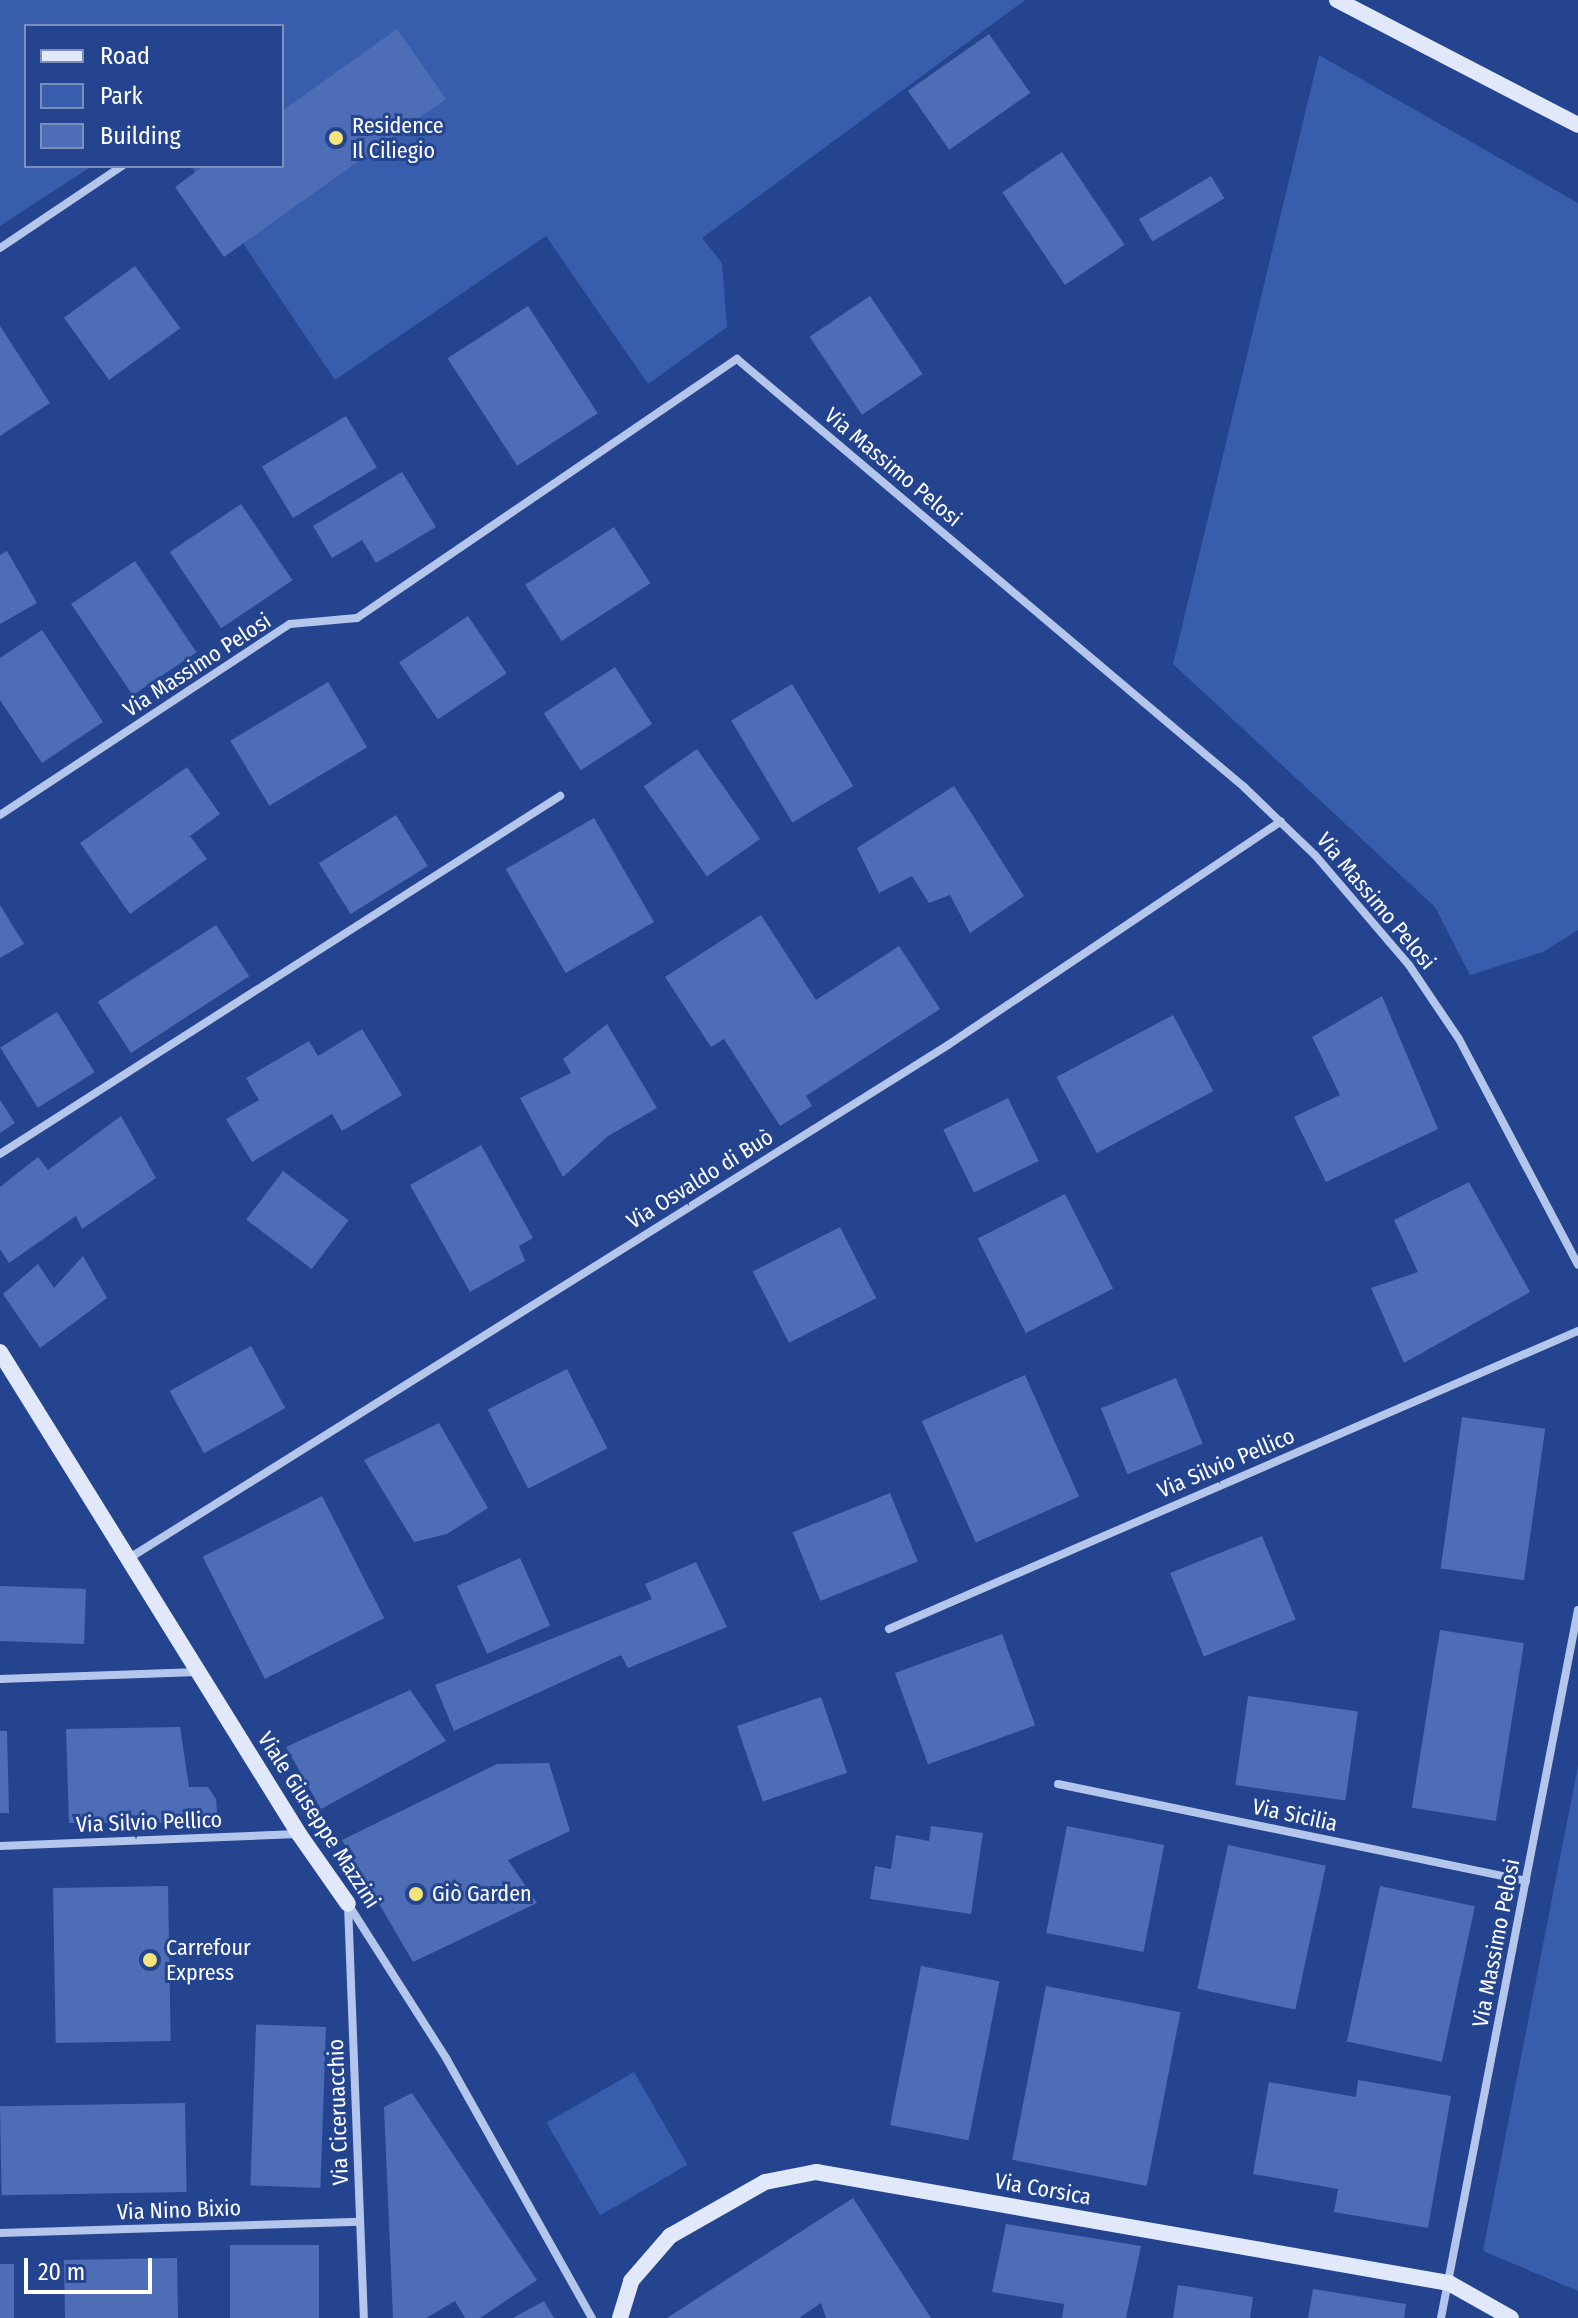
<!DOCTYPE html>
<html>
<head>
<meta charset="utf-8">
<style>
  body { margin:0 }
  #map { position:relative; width:1578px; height:2318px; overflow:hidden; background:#24448f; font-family:"Fira Sans Condensed",sans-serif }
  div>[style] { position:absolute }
  .green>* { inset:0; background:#385dac; transform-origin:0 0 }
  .building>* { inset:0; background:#4d6db6; transform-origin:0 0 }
  .street>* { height:8px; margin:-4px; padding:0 4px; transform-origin:4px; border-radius:4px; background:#b5c6ec }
  .secondary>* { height:16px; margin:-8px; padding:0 8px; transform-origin:8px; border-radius:8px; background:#e0e8f9 }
  .dots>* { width:22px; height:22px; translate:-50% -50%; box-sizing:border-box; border:4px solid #24448f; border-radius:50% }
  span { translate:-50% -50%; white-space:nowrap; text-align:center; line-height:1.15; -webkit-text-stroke:6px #24448f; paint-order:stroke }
  .poi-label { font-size:22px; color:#fff }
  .left { translate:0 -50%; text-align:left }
  .street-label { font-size:22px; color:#fff }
  .legend { position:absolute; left:24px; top:24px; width:260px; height:144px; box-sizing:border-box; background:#24448f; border:2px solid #7c8fbc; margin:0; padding:10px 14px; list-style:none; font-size:24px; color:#fff }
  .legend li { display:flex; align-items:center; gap:16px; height:40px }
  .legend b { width:40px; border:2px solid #7c8fbc }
  .scale { position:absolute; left:24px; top:2258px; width:128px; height:36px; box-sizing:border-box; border:4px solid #fff; border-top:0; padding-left:10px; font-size:24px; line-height:28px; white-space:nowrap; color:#fff; -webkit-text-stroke:6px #24448f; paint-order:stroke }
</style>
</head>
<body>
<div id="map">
  <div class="green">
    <i style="clip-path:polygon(0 0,1025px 0,702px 238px,722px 263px,727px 327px,648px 384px,546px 236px,335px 380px,191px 166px,282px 166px,282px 26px,26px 26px,26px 166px,92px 166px,0 226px)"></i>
    <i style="clip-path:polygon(1319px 55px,1578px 203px,1578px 930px,1543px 952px,1470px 975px,1435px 907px,1173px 664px)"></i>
    <i style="clip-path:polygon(1578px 1766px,1578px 2291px,1483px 2251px)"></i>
    <i style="left:634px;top:2072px;width:107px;height:101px;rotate:60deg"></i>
  </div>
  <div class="building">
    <i style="clip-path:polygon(397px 29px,446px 99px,224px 257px,175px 187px,204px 166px,282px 166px,282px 111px)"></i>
    <i style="left:989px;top:34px;width:72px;height:99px;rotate:55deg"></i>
    <i style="left:1062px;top:152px;width:112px;height:72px;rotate:56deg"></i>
    <i style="left:1211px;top:176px;width:26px;height:84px;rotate:59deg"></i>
    <i style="left:135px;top:266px;width:77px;height:88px;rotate:54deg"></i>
    <i style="left:870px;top:296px;width:94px;height:73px;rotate:56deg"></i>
    <i style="left:528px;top:306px;width:128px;height:96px;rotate:57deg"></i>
    <i style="clip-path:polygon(0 326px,50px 403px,0 436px)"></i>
    <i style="left:346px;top:416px;width:60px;height:98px;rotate:59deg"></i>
    <i style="clip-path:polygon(402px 472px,436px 527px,376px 563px,362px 540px,332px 558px,313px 526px)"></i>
    <i style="left:241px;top:504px;width:92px;height:86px;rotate:56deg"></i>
    <i style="left:614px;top:527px;width:67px;height:106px;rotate:57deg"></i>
    <i style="clip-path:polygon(7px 551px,37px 603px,0 624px,0 555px)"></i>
    <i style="left:135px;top:561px;width:110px;height:77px;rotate:56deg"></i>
    <i style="left:468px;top:616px;width:69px;height:83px;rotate:56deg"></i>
    <i style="clip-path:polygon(42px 630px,103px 722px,42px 763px,0 700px,0 658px)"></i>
    <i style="left:615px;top:667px;width:68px;height:85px;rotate:57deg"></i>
    <i style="left:328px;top:682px;width:76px;height:114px;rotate:59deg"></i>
    <i style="left:792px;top:684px;width:119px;height:71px;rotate:59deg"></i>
    <i style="left:697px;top:749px;width:110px;height:65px;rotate:55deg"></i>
    <i style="clip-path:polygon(187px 767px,220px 814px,190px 836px,207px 859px,130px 914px,80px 843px)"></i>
    <i style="clip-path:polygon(954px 786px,1024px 896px,970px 933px,950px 895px,929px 903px,912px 876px,879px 893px,857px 848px)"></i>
    <i style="left:396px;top:815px;width:60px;height:91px;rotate:58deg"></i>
    <i style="left:594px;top:818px;width:120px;height:102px;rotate:60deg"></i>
    <i style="clip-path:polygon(0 905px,24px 944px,0 958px)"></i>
    <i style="clip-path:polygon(761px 915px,816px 1000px,899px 946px,940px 1009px,806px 1096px,812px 1106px,780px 1126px,724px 1039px,711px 1047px,665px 977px)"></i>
    <i style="left:216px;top:925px;width:61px;height:141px;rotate:57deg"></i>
    <i style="clip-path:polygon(1382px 996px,1438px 1129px,1326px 1182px,1294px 1117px,1340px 1095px,1312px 1037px)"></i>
    <i style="left:57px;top:1012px;width:71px;height:67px;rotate:58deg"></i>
    <i style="left:1173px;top:1015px;width:86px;height:132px;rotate:62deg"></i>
    <i style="clip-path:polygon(607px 1024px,657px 1108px,608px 1136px,563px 1177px,520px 1098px,571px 1073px,563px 1059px)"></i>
    <i style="clip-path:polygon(362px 1029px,402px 1095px,342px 1131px,332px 1114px,252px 1162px,226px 1119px,259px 1100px,246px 1078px,309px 1041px,318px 1056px)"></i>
    <i style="left:1008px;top:1098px;width:70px;height:72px;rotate:64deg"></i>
    <i style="clip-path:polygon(0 1100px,15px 1123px,0 1133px)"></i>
    <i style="clip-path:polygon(121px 1116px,156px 1178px,82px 1229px,76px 1216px,9px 1263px,0 1249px,0 1187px,38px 1157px,48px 1170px)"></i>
    <i style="clip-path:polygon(481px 1145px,533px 1238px,519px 1246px,525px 1261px,470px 1292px,410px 1185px)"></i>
    <i style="left:283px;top:1171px;width:82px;height:61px;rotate:37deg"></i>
    <i style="clip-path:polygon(1469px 1182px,1530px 1292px,1404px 1363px,1371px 1288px,1418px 1272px,1394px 1220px)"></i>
    <i style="left:1065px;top:1194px;width:106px;height:98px;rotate:63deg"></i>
    <i style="left:840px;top:1227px;width:80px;height:98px;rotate:63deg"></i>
    <i style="clip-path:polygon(83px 1256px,107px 1298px,40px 1348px,3px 1294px,38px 1264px,54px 1288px)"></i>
    <i style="left:251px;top:1346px;width:71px;height:93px;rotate:61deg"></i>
    <i style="left:567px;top:1369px;width:89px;height:89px;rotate:63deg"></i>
    <i style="left:1025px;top:1375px;width:133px;height:113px;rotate:66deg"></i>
    <i style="left:1176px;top:1378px;width:71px;height:81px;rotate:68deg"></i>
    <i style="left:1462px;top:1417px;width:84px;height:153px;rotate:8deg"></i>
    <i style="clip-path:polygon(439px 1423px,488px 1508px,447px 1534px,414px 1542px,364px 1460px)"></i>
    <i style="left:890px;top:1493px;width:74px;height:105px;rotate:68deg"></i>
    <i style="left:322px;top:1496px;width:137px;height:134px;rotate:63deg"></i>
    <i style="left:1262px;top:1536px;width:90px;height:99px;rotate:68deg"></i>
    <i style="left:520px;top:1558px;width:74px;height:69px;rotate:66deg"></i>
    <i style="clip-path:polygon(696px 1562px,727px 1627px,628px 1668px,621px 1655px,454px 1731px,435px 1685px,652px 1599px,645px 1584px)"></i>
    <i style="left:86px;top:1589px;width:55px;height:86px;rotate:92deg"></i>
    <i style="left:1440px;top:1630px;width:85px;height:180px;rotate:9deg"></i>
    <i style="left:1002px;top:1634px;width:97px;height:114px;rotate:70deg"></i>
    <i style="clip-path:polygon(410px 1690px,446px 1741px,321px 1809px,286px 1747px)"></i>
    <i style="left:1248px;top:1696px;width:111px;height:90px;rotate:8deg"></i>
    <i style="left:821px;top:1697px;width:80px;height:89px;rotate:71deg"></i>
    <i style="clip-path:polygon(180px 1727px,189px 1787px,208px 1787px,216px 1799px,218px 1823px,69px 1823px,66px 1729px)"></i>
    <i style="clip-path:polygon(0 1731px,7px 1731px,9px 1813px,0 1813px)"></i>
    <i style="clip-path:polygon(549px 1763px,570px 1831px,508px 1860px,537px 1903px,413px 1962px,342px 1840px,497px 1764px)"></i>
    <i style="clip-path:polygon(931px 1826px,983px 1833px,971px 1914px,870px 1899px,875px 1866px,891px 1869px,896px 1835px,929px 1841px)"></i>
    <i style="left:1067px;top:1826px;width:99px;height:109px;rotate:11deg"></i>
    <i style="left:1228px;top:1845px;width:100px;height:147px;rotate:12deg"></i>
    <i style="left:168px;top:1886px;width:155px;height:115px;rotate:89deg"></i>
    <i style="left:1380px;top:1886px;width:97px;height:159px;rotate:12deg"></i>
    <i style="left:921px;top:1966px;width:80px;height:162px;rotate:11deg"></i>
    <i style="left:1046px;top:1986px;width:137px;height:177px;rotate:11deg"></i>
    <i style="left:326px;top:2027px;width:161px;height:70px;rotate:92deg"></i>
    <i style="clip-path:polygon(1358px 2080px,1451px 2096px,1428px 2228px,1334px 2212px,1338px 2189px,1253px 2174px,1269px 2082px,1356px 2097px)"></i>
    <i style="clip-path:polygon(412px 2093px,537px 2280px,480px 2318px,465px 2318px,455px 2301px,426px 2318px,393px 2318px,384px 2107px)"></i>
    <i style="left:185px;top:2103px;width:89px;height:185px;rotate:89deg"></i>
    <i style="clip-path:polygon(853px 2198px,931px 2318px,826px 2318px,821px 2303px,799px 2318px,667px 2318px)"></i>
    <i style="clip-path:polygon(1006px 2224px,1141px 2246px,1126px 2318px,1062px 2318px,1064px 2304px,992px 2292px)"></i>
    <i style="left:230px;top:2245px;width:89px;height:73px"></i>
    <i style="left:177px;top:2258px;width:60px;height:113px;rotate:89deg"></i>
    <i style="left:0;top:2264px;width:14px;height:54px"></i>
    <i style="clip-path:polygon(1178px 2285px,1253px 2297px,1250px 2318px,1173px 2318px)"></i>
    <i style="clip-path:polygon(1313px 2289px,1406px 2304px,1404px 2318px,1308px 2318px)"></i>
    <i style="clip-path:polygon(544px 2301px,554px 2318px,513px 2318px)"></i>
  </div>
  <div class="street">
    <i style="left:0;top:248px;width:147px;rotate:-33.9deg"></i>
    <i style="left:0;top:815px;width:347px;rotate:-33.4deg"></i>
    <i style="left:290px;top:624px;width:67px;rotate:-5.1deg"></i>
    <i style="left:357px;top:618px;width:460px;rotate:-34.3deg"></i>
    <i style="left:737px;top:359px;width:664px;rotate:40.17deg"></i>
    <i style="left:1244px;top:787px;width:98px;rotate:43.8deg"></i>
    <i style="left:1315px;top:855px;width:145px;rotate:49.5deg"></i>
    <i style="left:1409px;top:965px;width:89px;rotate:56deg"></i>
    <i style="left:1459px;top:1039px;width:255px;rotate:62.2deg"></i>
    <i style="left:0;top:1154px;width:665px;rotate:-32.59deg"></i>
    <i style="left:131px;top:1557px;width:964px;rotate:-32.07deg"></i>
    <i style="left:948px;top:1045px;width:401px;rotate:-33.9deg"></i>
    <i style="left:889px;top:1629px;width:751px;rotate:-23.39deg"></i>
    <i style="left:0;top:1679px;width:198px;rotate:-2deg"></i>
    <i style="left:1058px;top:1784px;width:478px;rotate:11.7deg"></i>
    <i style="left:0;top:1846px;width:298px;rotate:-2.3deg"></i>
    <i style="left:348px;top:1904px;width:183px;rotate:57.5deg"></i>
    <i style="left:446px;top:2058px;width:298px;rotate:60.7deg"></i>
    <i style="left:348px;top:1905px;width:413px;rotate:87.8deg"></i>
    <i style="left:0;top:2233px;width:360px;rotate:-1.8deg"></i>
    <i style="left:1441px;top:2318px;width:721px;rotate:-79.05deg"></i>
  </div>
  <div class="secondary">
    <i style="left:1337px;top:0;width:271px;rotate:27.4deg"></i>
    <i style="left:0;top:1352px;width:567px;rotate:58.19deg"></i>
    <i style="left:299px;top:1834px;width:85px;rotate:55deg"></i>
    <i style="left:620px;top:2318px;width:39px;rotate:-73deg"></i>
    <i style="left:631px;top:2281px;width:60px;rotate:-49.1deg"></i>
    <i style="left:670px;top:2236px;width:109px;rotate:-29.6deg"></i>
    <i style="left:765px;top:2182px;width:52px;rotate:-11.1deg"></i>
    <i style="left:816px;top:2172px;width:643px;rotate:9.95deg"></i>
    <i style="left:1449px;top:2283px;width:71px;rotate:29.4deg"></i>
  </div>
  <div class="dots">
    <i style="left:336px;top:138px;background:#f6e479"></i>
    <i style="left:416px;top:1894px;background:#f6e479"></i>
    <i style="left:150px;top:1960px;background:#f6e479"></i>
  </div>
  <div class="poi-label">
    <span class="left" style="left:352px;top:138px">Residence<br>Il Ciliegio</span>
    <span class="left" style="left:432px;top:1894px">Giò Garden</span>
    <span class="left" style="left:166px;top:1960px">Carrefour<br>Express</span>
  </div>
  <div class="street-label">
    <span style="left:893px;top:467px;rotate:40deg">Via Massimo Pelosi</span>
    <span style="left:197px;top:665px;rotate:-33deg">Via Massimo Pelosi</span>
    <span style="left:1376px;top:901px;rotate:50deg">Via Massimo Pelosi</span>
    <span style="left:700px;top:1179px;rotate:-32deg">Via Osvaldo di Buò</span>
    <span style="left:1226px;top:1463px;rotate:-23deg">Via Silvio Pellico</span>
    <span style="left:1295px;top:1815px;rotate:12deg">Via Sicilia</span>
    <span style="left:319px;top:1820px;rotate:57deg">Viale Giuseppe Mazzini</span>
    <span style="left:149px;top:1822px;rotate:-2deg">Via Silvio Pellico</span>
    <span style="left:1496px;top:1943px;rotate:-79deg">Via Massimo Pelosi</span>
    <span style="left:338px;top:2112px;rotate:-92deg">Via Ciceruacchio</span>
    <span style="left:1043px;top:2189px;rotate:10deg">Via Corsica</span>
    <span style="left:179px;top:2210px;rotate:-2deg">Via Nino Bixio</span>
  </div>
  <ul class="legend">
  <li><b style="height:10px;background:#e0e8f9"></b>Road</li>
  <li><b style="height:22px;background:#385dac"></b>Park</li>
  <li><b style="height:22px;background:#4d6db6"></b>Building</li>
  </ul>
  <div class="scale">20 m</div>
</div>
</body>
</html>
